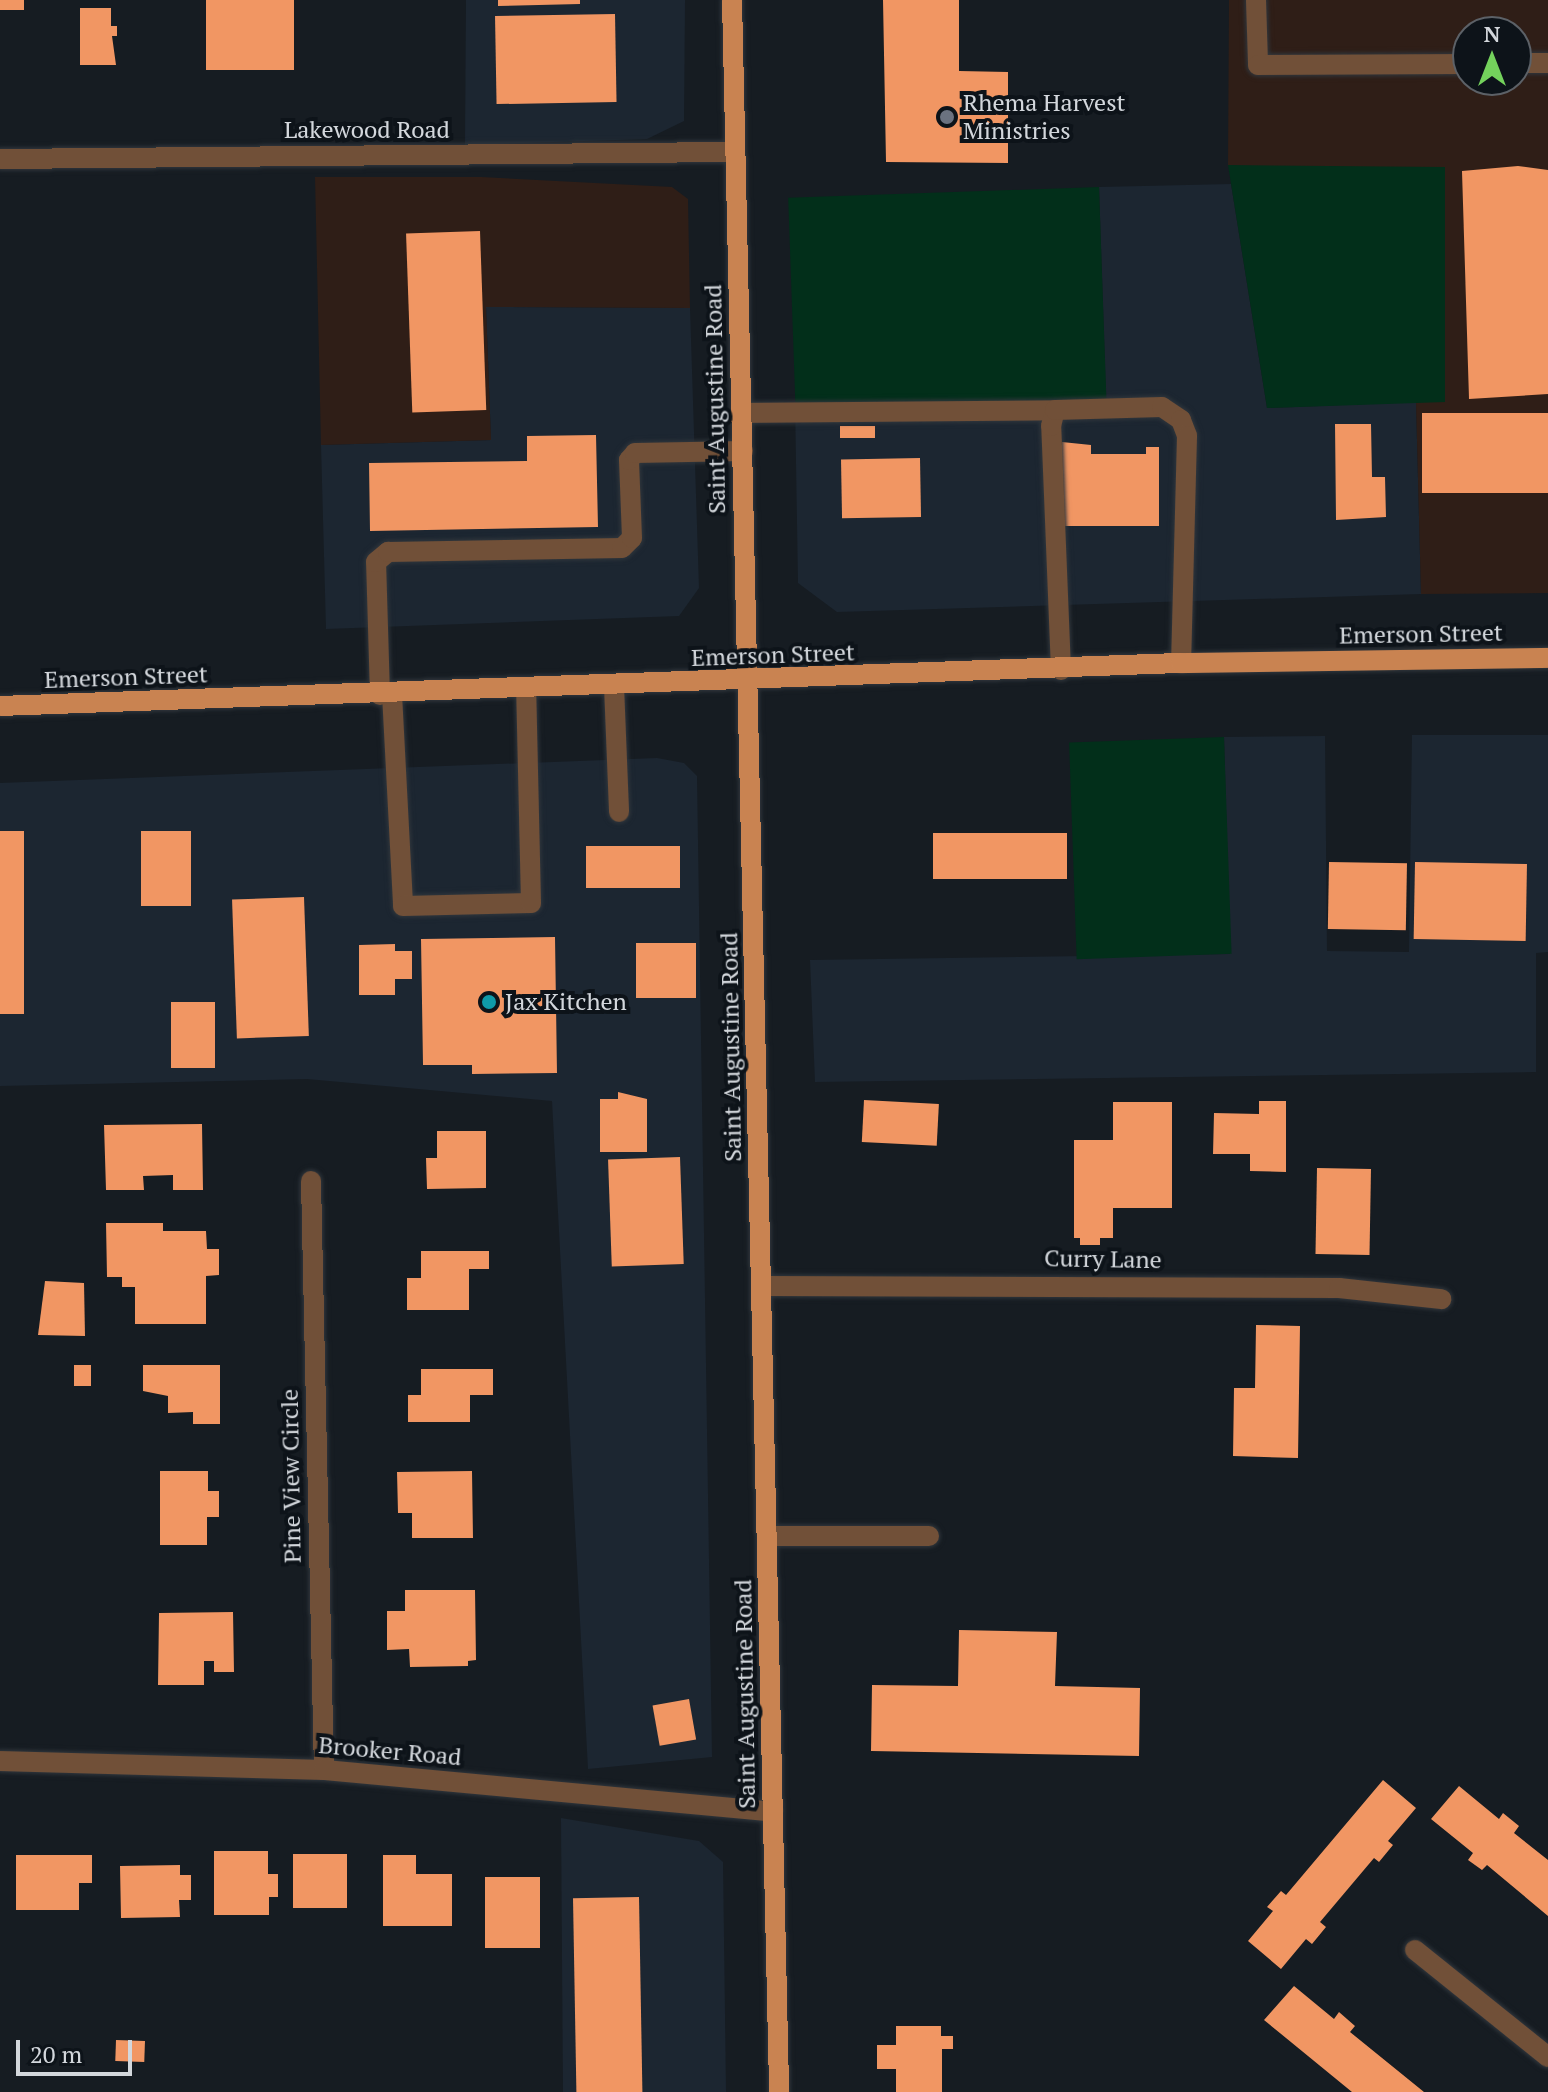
<!DOCTYPE html>
<html>
<head>
<meta charset="utf-8">
<style>
  body { margin:0 }
  #map { position:relative; width:1548px; height:2092px; overflow:hidden; background:#161c22; font-family:"PT Serif",serif }
  div>[style] { position:absolute }
  .built>* { inset:0; background:#1c2631 }
  .industrial>* { inset:0; background:#2f1e17 }
  .green>* { inset:0; background:#022f1a; transform-origin:0 0 }
  .building>* { inset:0; background:#f19663; transform-origin:0 0 }
  .roads { filter:drop-shadow(0 0 2px #30363c) drop-shadow(0 0 2px #30363c) }
  .minor>* { height:20px; margin:-10px; padding:0 10px; transform-origin:10px; border-radius:10px; background:#715038 }
  .major>* { height:20px; margin:-10px; padding:0 10px; transform-origin:10px; border-radius:10px; background:#c98351 }
  .dots>* { width:22px; height:22px; translate:-50% -50%; box-sizing:border-box; border:4px solid #0d1319; border-radius:50% }
  span { translate:-50% -50%; white-space:nowrap; text-align:center; line-height:1.15; -webkit-text-stroke:8px #0d1319; paint-order:stroke }
  .poi-label { font-size:24px; color:#d3d7dc }
  .left { translate:0 -50%; text-align:left }
  .street-label { font-size:24px; color:#d3d7dc }
  .north { position:absolute; left:1452px; top:16px; width:80px; height:80px; box-sizing:border-box; background:#0d1319; border:2px solid #5c6167; border-radius:50%; rotate:0deg; font-size:22px; font-weight:700; line-height:32px; text-align:center; color:#d3d7dc }
  .north::after { content:''; display:block; margin:auto; width:28px; height:36px; background:#74d25c; clip-path:polygon(50% 0,100% 100%,50% 72%,0 100%) }
  .scale { position:absolute; left:16px; top:2040px; width:116px; height:36px; box-sizing:border-box; border:4px solid #d3d7dc; border-top:0; padding-left:10px; font-size:24px; line-height:28px; white-space:nowrap; color:#d3d7dc; -webkit-text-stroke:6px #0d1319; paint-order:stroke }
</style>
</head>
<body>
<div id="map">
  <div class="built">
    <i style="clip-path:polygon(466px 0,685px 0,684px 121px,647px 139px,465px 145px)"></i>
    <i style="clip-path:polygon(1231px 184px,1267px 408px,1416px 402px,1421px 594px,837px 612px,798px 583px,795px 401px,1106px 399px,1099px 187px)"></i>
    <i style="clip-path:polygon(486px 307px,690px 308px,699px 588px,679px 616px,326px 629px,321px 445px,491px 440px)"></i>
    <i style="clip-path:polygon(1412px 735px,1548px 735px,1548px 952px,1536px 953px,1536px 1072px,815px 1082px,810px 960px,1230px 954px,1224px 737px,1325px 736px,1327px 951px,1409px 952px)"></i>
    <i style="clip-path:polygon(657px 758px,684px 763px,697px 776px,712px 1757px,588px 1769px,552px 1101px,307px 1079px,0 1086px,0 783px)"></i>
    <i style="clip-path:polygon(561px 1818px,699px 1841px,723px 1862px,726px 2092px,563px 2092px)"></i>
  </div>
  <div class="industrial">
    <i style="clip-path:polygon(evenodd,1229px 0,1548px 0,1548px 593px,1421px 594px,1416px 402px,1444px 402px,1228px 165px,1229px 0,1468px 32px,1516px 32px,1516px 80px,1468px 80px,1468px 32px)"></i>
    <i style="clip-path:polygon(315px 177px,481px 177px,672px 187px,688px 199px,690px 308px,486px 307px,491px 440px,321px 445px)"></i>
  </div>
  <div class="green">
    <i style="clip-path:polygon(1228px 165px,1445px 167px,1445px 402px,1267px 408px)"></i>
    <i style="left:1099px;top:187px;width:212px;height:311px;rotate:88deg"></i>
    <i style="left:1224px;top:737px;width:217px;height:155px;rotate:88deg"></i>
  </div>
  <div class="building">
    <i style="left:0;top:0;width:24px;height:10px"></i>
    <i style="left:206px;top:0;width:88px;height:70px"></i>
    <i style="clip-path:polygon(498px 0,580px 0,580px 4px,498px 6px)"></i>
    <i style="clip-path:polygon(883px 0,959px 0,959px 71px,1008px 72px,1008px 163px,886px 162px)"></i>
    <i style="clip-path:polygon(80px 8px,111px 8px,111px 26px,117px 26px,117px 36px,112px 36px,116px 65px,80px 65px)"></i>
    <i style="left:615px;top:14px;width:88px;height:120px;rotate:89deg"></i>
    <i style="clip-path:polygon(1518px 166px,1548px 170px,1548px 394px,1469px 399px,1462px 171px)"></i>
    <i style="left:480px;top:231px;width:179px;height:74px;rotate:88deg"></i>
    <i style="left:1548px;top:413px;width:80px;height:126px;rotate:90deg"></i>
    <i style="clip-path:polygon(1335px 424px,1371px 424px,1372px 477px,1385px 477px,1386px 517px,1336px 520px)"></i>
    <i style="left:840px;top:426px;width:35px;height:12px"></i>
    <i style="clip-path:polygon(596px 435px,598px 527px,370px 531px,369px 463px,527px 461px,527px 436px)"></i>
    <i style="clip-path:polygon(1062px 442px,1091px 445px,1091px 454px,1146px 454px,1146px 447px,1159px 447px,1159px 526px,1062px 526px)"></i>
    <i style="left:920px;top:458px;width:59px;height:79px;rotate:89deg"></i>
    <i style="left:0;top:831px;width:24px;height:183px"></i>
    <i style="left:141px;top:831px;width:50px;height:75px"></i>
    <i style="left:933px;top:833px;width:134px;height:46px"></i>
    <i style="left:586px;top:846px;width:94px;height:42px"></i>
    <i style="left:1329px;top:862px;width:78px;height:67px;rotate:1deg"></i>
    <i style="left:1415px;top:862px;width:112px;height:77px;rotate:1deg"></i>
    <i style="left:304px;top:897px;width:139px;height:72px;rotate:88deg"></i>
    <i style="clip-path:polygon(555px 937px,557px 1073px,472px 1074px,472px 1065px,423px 1065px,421px 939px)"></i>
    <i style="left:696px;top:943px;width:55px;height:60px;rotate:90deg"></i>
    <i style="clip-path:polygon(395px 944px,395px 951px,412px 951px,412px 979px,395px 979px,395px 995px,359px 995px,359px 945px)"></i>
    <i style="left:171px;top:1002px;width:44px;height:66px"></i>
    <i style="clip-path:polygon(618px 1092px,647px 1099px,647px 1152px,600px 1152px,600px 1099px,618px 1099px)"></i>
    <i style="left:864px;top:1100px;width:75px;height:42px;rotate:3deg"></i>
    <i style="clip-path:polygon(1259px 1101px,1286px 1101px,1286px 1172px,1250px 1171px,1250px 1154px,1213px 1154px,1214px 1113px,1259px 1114px)"></i>
    <i style="clip-path:polygon(1113px 1102px,1172px 1102px,1172px 1208px,1113px 1208px,1113px 1238px,1100px 1238px,1100px 1245px,1080px 1245px,1080px 1238px,1074px 1238px,1074px 1140px,1113px 1140px)"></i>
    <i style="clip-path:polygon(202px 1124px,203px 1190px,173px 1190px,173px 1175px,143px 1176px,144px 1190px,106px 1190px,104px 1125px)"></i>
    <i style="clip-path:polygon(437px 1131px,486px 1131px,486px 1188px,427px 1189px,426px 1158px,437px 1158px)"></i>
    <i style="left:680px;top:1157px;width:107px;height:72px;rotate:88deg"></i>
    <i style="left:1317px;top:1168px;width:54px;height:86px;rotate:1deg"></i>
    <i style="clip-path:polygon(106px 1223px,163px 1223px,163px 1231px,206px 1231px,207px 1249px,219px 1249px,219px 1275px,206px 1276px,206px 1324px,135px 1324px,135px 1287px,122px 1287px,122px 1277px,107px 1277px)"></i>
    <i style="clip-path:polygon(421px 1251px,489px 1251px,489px 1269px,469px 1269px,469px 1310px,407px 1310px,407px 1278px,421px 1278px)"></i>
    <i style="clip-path:polygon(45px 1281px,84px 1283px,85px 1336px,38px 1335px)"></i>
    <i style="clip-path:polygon(1256px 1325px,1300px 1326px,1298px 1458px,1233px 1456px,1234px 1388px,1255px 1388px)"></i>
    <i style="left:74px;top:1365px;width:17px;height:21px"></i>
    <i style="clip-path:polygon(143px 1365px,220px 1365px,220px 1424px,193px 1424px,193px 1412px,168px 1413px,168px 1396px,143px 1391px)"></i>
    <i style="clip-path:polygon(421px 1369px,493px 1369px,493px 1395px,470px 1395px,470px 1422px,408px 1422px,408px 1395px,421px 1395px)"></i>
    <i style="clip-path:polygon(160px 1471px,208px 1471px,208px 1491px,219px 1491px,219px 1517px,207px 1517px,207px 1545px,160px 1545px)"></i>
    <i style="clip-path:polygon(472px 1471px,473px 1538px,412px 1538px,412px 1513px,398px 1513px,397px 1472px)"></i>
    <i style="clip-path:polygon(405px 1590px,475px 1590px,476px 1660px,468px 1661px,468px 1666px,410px 1667px,409px 1649px,387px 1650px,387px 1611px,405px 1611px)"></i>
    <i style="clip-path:polygon(233px 1612px,234px 1672px,214px 1672px,214px 1661px,204px 1661px,204px 1685px,158px 1685px,159px 1613px)"></i>
    <i style="clip-path:polygon(959px 1630px,1057px 1632px,1055px 1686px,1140px 1688px,1139px 1756px,871px 1751px,872px 1685px,958px 1686px)"></i>
    <i style="left:689px;top:1699px;width:41px;height:37px;rotate:80deg"></i>
    <i style="clip-path:polygon(1383px 1780px,1416px 1808px,1388px 1841px,1393px 1845px,1379px 1862px,1374px 1858px,1320px 1922px,1326px 1927px,1312px 1944px,1306px 1939px,1281px 1969px,1248px 1941px,1273px 1911px,1267px 1907px,1281px 1891px,1286px 1895px)"></i>
    <i style="clip-path:polygon(1459px 1786px,1499px 1819px,1503px 1813px,1519px 1826px,1514px 1833px,1548px 1860px,1548px 1916px,1487px 1865px,1482px 1870px,1468px 1860px,1473px 1853px,1431px 1819px)"></i>
    <i style="clip-path:polygon(214px 1851px,268px 1851px,268px 1874px,278px 1874px,278px 1897px,269px 1897px,269px 1915px,214px 1915px)"></i>
    <i style="left:293px;top:1854px;width:54px;height:54px"></i>
    <i style="clip-path:polygon(16px 1855px,92px 1855px,92px 1883px,79px 1883px,79px 1910px,16px 1910px)"></i>
    <i style="clip-path:polygon(383px 1855px,416px 1855px,416px 1874px,452px 1874px,452px 1926px,383px 1926px)"></i>
    <i style="clip-path:polygon(180px 1865px,180px 1875px,191px 1875px,191px 1900px,179px 1900px,180px 1917px,121px 1918px,120px 1866px)"></i>
    <i style="left:485px;top:1877px;width:55px;height:71px"></i>
    <i style="left:639px;top:1897px;width:195px;height:66px;rotate:89deg"></i>
    <i style="clip-path:polygon(1294px 1986px,1334px 2019px,1339px 2012px,1355px 2026px,1350px 2032px,1424px 2092px,1352px 2092px,1264px 2020px)"></i>
    <i style="clip-path:polygon(896px 2026px,941px 2026px,941px 2036px,953px 2036px,953px 2049px,942px 2049px,942px 2092px,896px 2092px,896px 2069px,877px 2069px,877px 2045px,896px 2045px)"></i>
    <i style="left:116px;top:2040px;width:29px;height:21px;rotate:2deg"></i>
  </div>
  <div class="roads">
    <div class="minor">
      <i style="left:1256px;top:0;width:65px;rotate:88.2deg"></i>
      <i style="left:1258px;top:65px;width:210px;rotate:-0.3deg"></i>
      <i style="left:1516px;top:63px;width:32px"></i>
      <i style="left:0;top:159px;width:735px;rotate:-0.55deg"></i>
      <i style="left:742px;top:413px;width:313px;rotate:-0.5deg"></i>
      <i style="left:1061px;top:670px;width:244px;rotate:-92.3deg"></i>
      <i style="left:1051px;top:426px;width:16px;rotate:-76deg"></i>
      <i style="left:1055px;top:410px;width:107px;rotate:-1.6deg"></i>
      <i style="left:1162px;top:407px;width:23px;rotate:34deg"></i>
      <i style="left:1181px;top:420px;width:17px;rotate:69deg"></i>
      <i style="left:1187px;top:436px;width:227px;rotate:91.5deg"></i>
      <i style="left:614px;top:686px;width:126px;rotate:87.7deg"></i>
      <i style="left:392px;top:694px;width:212px;rotate:87deg"></i>
      <i style="left:403px;top:906px;width:128px;rotate:-1.3deg"></i>
      <i style="left:531px;top:903px;width:214px;rotate:-91.3deg"></i>
      <i style="left:380px;top:695px;width:133px;rotate:-91.7deg"></i>
      <i style="left:376px;top:562px;width:16px;rotate:-40deg"></i>
      <i style="left:388px;top:552px;width:234px;rotate:-1deg"></i>
      <i style="left:622px;top:548px;width:14px;rotate:-45deg"></i>
      <i style="left:632px;top:538px;width:78px;rotate:-92.2deg"></i>
      <i style="left:629px;top:460px;width:9px;rotate:-49deg"></i>
      <i style="left:635px;top:453px;width:108px;rotate:-1.1deg"></i>
      <i style="left:311px;top:1181px;width:589px;rotate:88.74deg"></i>
      <i style="left:763px;top:1286px;width:576px;rotate:0.2deg"></i>
      <i style="left:1339px;top:1288px;width:103px;rotate:6.2deg"></i>
      <i style="left:768px;top:1536px;width:161px"></i>
      <i style="left:0;top:1761px;width:324px;rotate:1.6deg"></i>
      <i style="left:324px;top:1770px;width:451px;rotate:5.3deg"></i>
      <i style="left:1415px;top:1950px;width:171px;rotate:38.8deg"></i>
    </div>
    <div class="major">
      <i style="left:732px;top:0;width:2093px;rotate:88.71deg"></i>
      <i style="left:0;top:706px;width:1182px;rotate:-2.09deg"></i>
      <i style="left:1181px;top:663px;width:367px;rotate:-0.8deg"></i>
    </div>
  </div>
  <div class="dots">
    <i style="left:947px;top:117px;background:#6b7280"></i>
    <i style="left:489px;top:1002px;background:#0f9aa8"></i>
  </div>
  <div class="poi-label">
    <span class="left" style="left:963px;top:117px">Rhema Harvest<br>Ministries</span>
    <span class="left" style="left:505px;top:1002px">Jax Kitchen</span>
  </div>
  <div class="street-label">
    <span style="left:367px;top:130px">Lakewood Road</span>
    <span style="left:715px;top:399px;rotate:-91deg">Saint Augustine Road</span>
    <span style="left:1421px;top:634px;rotate:-1deg">Emerson Street</span>
    <span style="left:773px;top:655px;rotate:-2deg">Emerson Street</span>
    <span style="left:126px;top:677px;rotate:-2deg">Emerson Street</span>
    <span style="left:731px;top:1047px;rotate:-91deg">Saint Augustine Road</span>
    <span style="left:1103px;top:1259px;rotate:1deg">Curry Lane</span>
    <span style="left:291px;top:1476px;rotate:-91deg">Pine View Circle</span>
    <span style="left:745px;top:1694px;rotate:-91deg">Saint Augustine Road</span>
    <span style="left:390px;top:1751px;rotate:5deg">Brooker Road</span>
  </div>
  <div class="north">N</div>
  <div class="scale">20 m</div>
</div>
</body>
</html>
